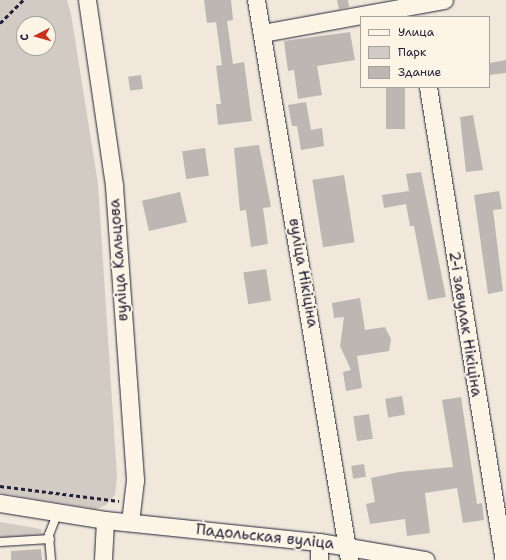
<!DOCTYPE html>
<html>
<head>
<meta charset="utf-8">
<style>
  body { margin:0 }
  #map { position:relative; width:506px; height:560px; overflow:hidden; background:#efe8db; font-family:"Shantell Sans",sans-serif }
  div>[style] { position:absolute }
  .green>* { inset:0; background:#d1cbc3 }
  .building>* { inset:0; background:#bcb7b3; transform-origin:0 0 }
  .path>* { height:2.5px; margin-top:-1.25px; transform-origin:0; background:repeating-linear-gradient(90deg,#22223b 0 4px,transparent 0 7px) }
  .roads { filter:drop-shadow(0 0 1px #22223b) drop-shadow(0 0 1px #22223b) }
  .lane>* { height:8px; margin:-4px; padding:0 4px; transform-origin:4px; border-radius:4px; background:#fcf5e5 }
  .street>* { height:17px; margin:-8.5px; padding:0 8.5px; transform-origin:8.5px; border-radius:8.5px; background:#fcf5e5 }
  span { translate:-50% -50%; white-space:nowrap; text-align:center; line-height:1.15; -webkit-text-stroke:4px #fcf5e5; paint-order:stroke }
  .street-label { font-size:15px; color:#22223b }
  .legend { position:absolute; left:360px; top:16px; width:130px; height:72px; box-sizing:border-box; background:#fcf5e5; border:1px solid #a5a1a1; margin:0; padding:5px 7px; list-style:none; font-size:12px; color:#22223b }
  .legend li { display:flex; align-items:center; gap:8px; height:20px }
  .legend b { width:20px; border:1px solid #a5a1a1 }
  .north { position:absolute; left:16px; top:16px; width:40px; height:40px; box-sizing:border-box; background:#fcf5e5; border:1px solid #a5a1a1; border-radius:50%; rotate:264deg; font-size:11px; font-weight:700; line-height:16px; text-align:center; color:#22223b }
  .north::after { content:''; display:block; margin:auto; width:14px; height:18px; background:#c8321e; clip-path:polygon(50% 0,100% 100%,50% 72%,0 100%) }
</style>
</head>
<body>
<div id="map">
  <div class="green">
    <i style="clip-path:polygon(evenodd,0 0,67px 0,71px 14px,98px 184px,117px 477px,115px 495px,106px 505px,96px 509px,0 493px,0 0,24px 24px,48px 24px,48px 48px,24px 48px,24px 24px)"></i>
    <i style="clip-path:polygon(0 522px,41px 529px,42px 536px,0 538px)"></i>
  </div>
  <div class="building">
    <i style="clip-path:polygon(204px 0,231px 0,233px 20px,227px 21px,233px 64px,244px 62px,252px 121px,218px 125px,216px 104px,221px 104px,216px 66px,222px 65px,216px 22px,207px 23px)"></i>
    <i style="clip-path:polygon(337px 0,348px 0,349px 7px,339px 9px)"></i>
    <i style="clip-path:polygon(350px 32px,355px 60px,317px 66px,322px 95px,298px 99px,294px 70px,288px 71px,284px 41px)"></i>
    <i style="clip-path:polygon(506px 60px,506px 73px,489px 75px,489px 63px)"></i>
    <i style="left:141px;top:75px;width:14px;height:13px;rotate:82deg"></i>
    <i style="left:386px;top:87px;width:19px;height:42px"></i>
    <i style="clip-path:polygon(306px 102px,311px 130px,322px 128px,324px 146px,301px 150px,297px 126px,292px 126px,288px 105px)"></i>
    <i style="clip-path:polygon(473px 115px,483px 170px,466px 172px,460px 117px)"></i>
    <i style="clip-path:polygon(259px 145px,271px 207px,263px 208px,268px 244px,251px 247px,246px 210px,240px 211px,234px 148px)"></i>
    <i style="left:205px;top:148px;width:28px;height:23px;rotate:82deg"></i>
    <i style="clip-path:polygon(421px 172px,446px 297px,428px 300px,414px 226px,410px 226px,406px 204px,384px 208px,382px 195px,409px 191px,406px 174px)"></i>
    <i style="left:344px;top:175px;width:68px;height:32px;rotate:81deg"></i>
    <i style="clip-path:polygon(499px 191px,502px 209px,493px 210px,503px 291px,488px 294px,474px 195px)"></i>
    <i style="left:180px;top:192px;width:31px;height:39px;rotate:77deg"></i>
    <i style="left:266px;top:269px;width:32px;height:23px;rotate:81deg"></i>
    <i style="clip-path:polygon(360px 298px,365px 330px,385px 327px,391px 339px,389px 351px,357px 356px,362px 388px,346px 391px,343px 372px,351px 370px,340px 346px,344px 317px,334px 318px,332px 303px)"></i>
    <i style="left:402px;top:396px;width:19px;height:17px;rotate:81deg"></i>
    <i style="clip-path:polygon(461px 397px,477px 504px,482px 503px,484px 520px,463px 523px,457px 488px,425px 493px,430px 533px,407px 536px,405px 519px,370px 524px,366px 504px,375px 502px,371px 478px,399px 472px,453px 467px,442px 400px)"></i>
    <i style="left:369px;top:414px;width:25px;height:16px;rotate:81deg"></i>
    <i style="left:364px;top:464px;width:13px;height:13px;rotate:81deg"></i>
    <i style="clip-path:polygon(41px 549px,42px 560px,11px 560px,11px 551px)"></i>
  </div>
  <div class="path">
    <i style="left:0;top:23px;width:33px;rotate:-45deg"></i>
    <i style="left:0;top:486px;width:120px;rotate:7.2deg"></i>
  </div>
  <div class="roads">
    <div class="lane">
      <i style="left:0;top:542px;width:50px;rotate:-3.4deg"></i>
      <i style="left:51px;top:560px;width:25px;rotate:-95deg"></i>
      <i style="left:49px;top:535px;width:25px;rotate:-69deg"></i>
    </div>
    <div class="street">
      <i style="left:87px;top:0;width:188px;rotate:81.7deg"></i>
      <i style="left:114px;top:186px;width:295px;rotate:85.9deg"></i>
      <i style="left:135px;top:480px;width:42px;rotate:96.8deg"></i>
      <i style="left:256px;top:0;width:568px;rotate:80.57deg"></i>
      <i style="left:262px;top:33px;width:185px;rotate:-10.3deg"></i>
      <i style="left:428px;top:87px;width:479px;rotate:80.9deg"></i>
      <i style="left:0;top:503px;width:106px;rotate:9.2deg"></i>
      <i style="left:105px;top:520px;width:215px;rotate:5.9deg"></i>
      <i style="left:319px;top:542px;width:108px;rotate:9.6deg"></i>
      <i style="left:319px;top:542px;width:18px;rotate:90deg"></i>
      <i style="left:103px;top:560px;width:40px;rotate:-87.1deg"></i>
    </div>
  </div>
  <div class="street-label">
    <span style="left:119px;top:260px;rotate:-94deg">вуліца Кальцова</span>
    <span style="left:303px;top:273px;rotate:80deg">вуліца Нікіціна</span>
    <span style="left:465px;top:324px;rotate:81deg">2-і завулак Нікіціна</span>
    <span style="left:265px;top:537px;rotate:6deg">Падольская вуліца</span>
  </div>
  <ul class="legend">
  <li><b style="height:5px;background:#fcf5e5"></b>Улица</li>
  <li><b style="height:11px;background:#d1cbc3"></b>Парк</li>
  <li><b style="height:11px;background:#bcb7b3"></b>Здание</li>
  </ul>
  <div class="north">С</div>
</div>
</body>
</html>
